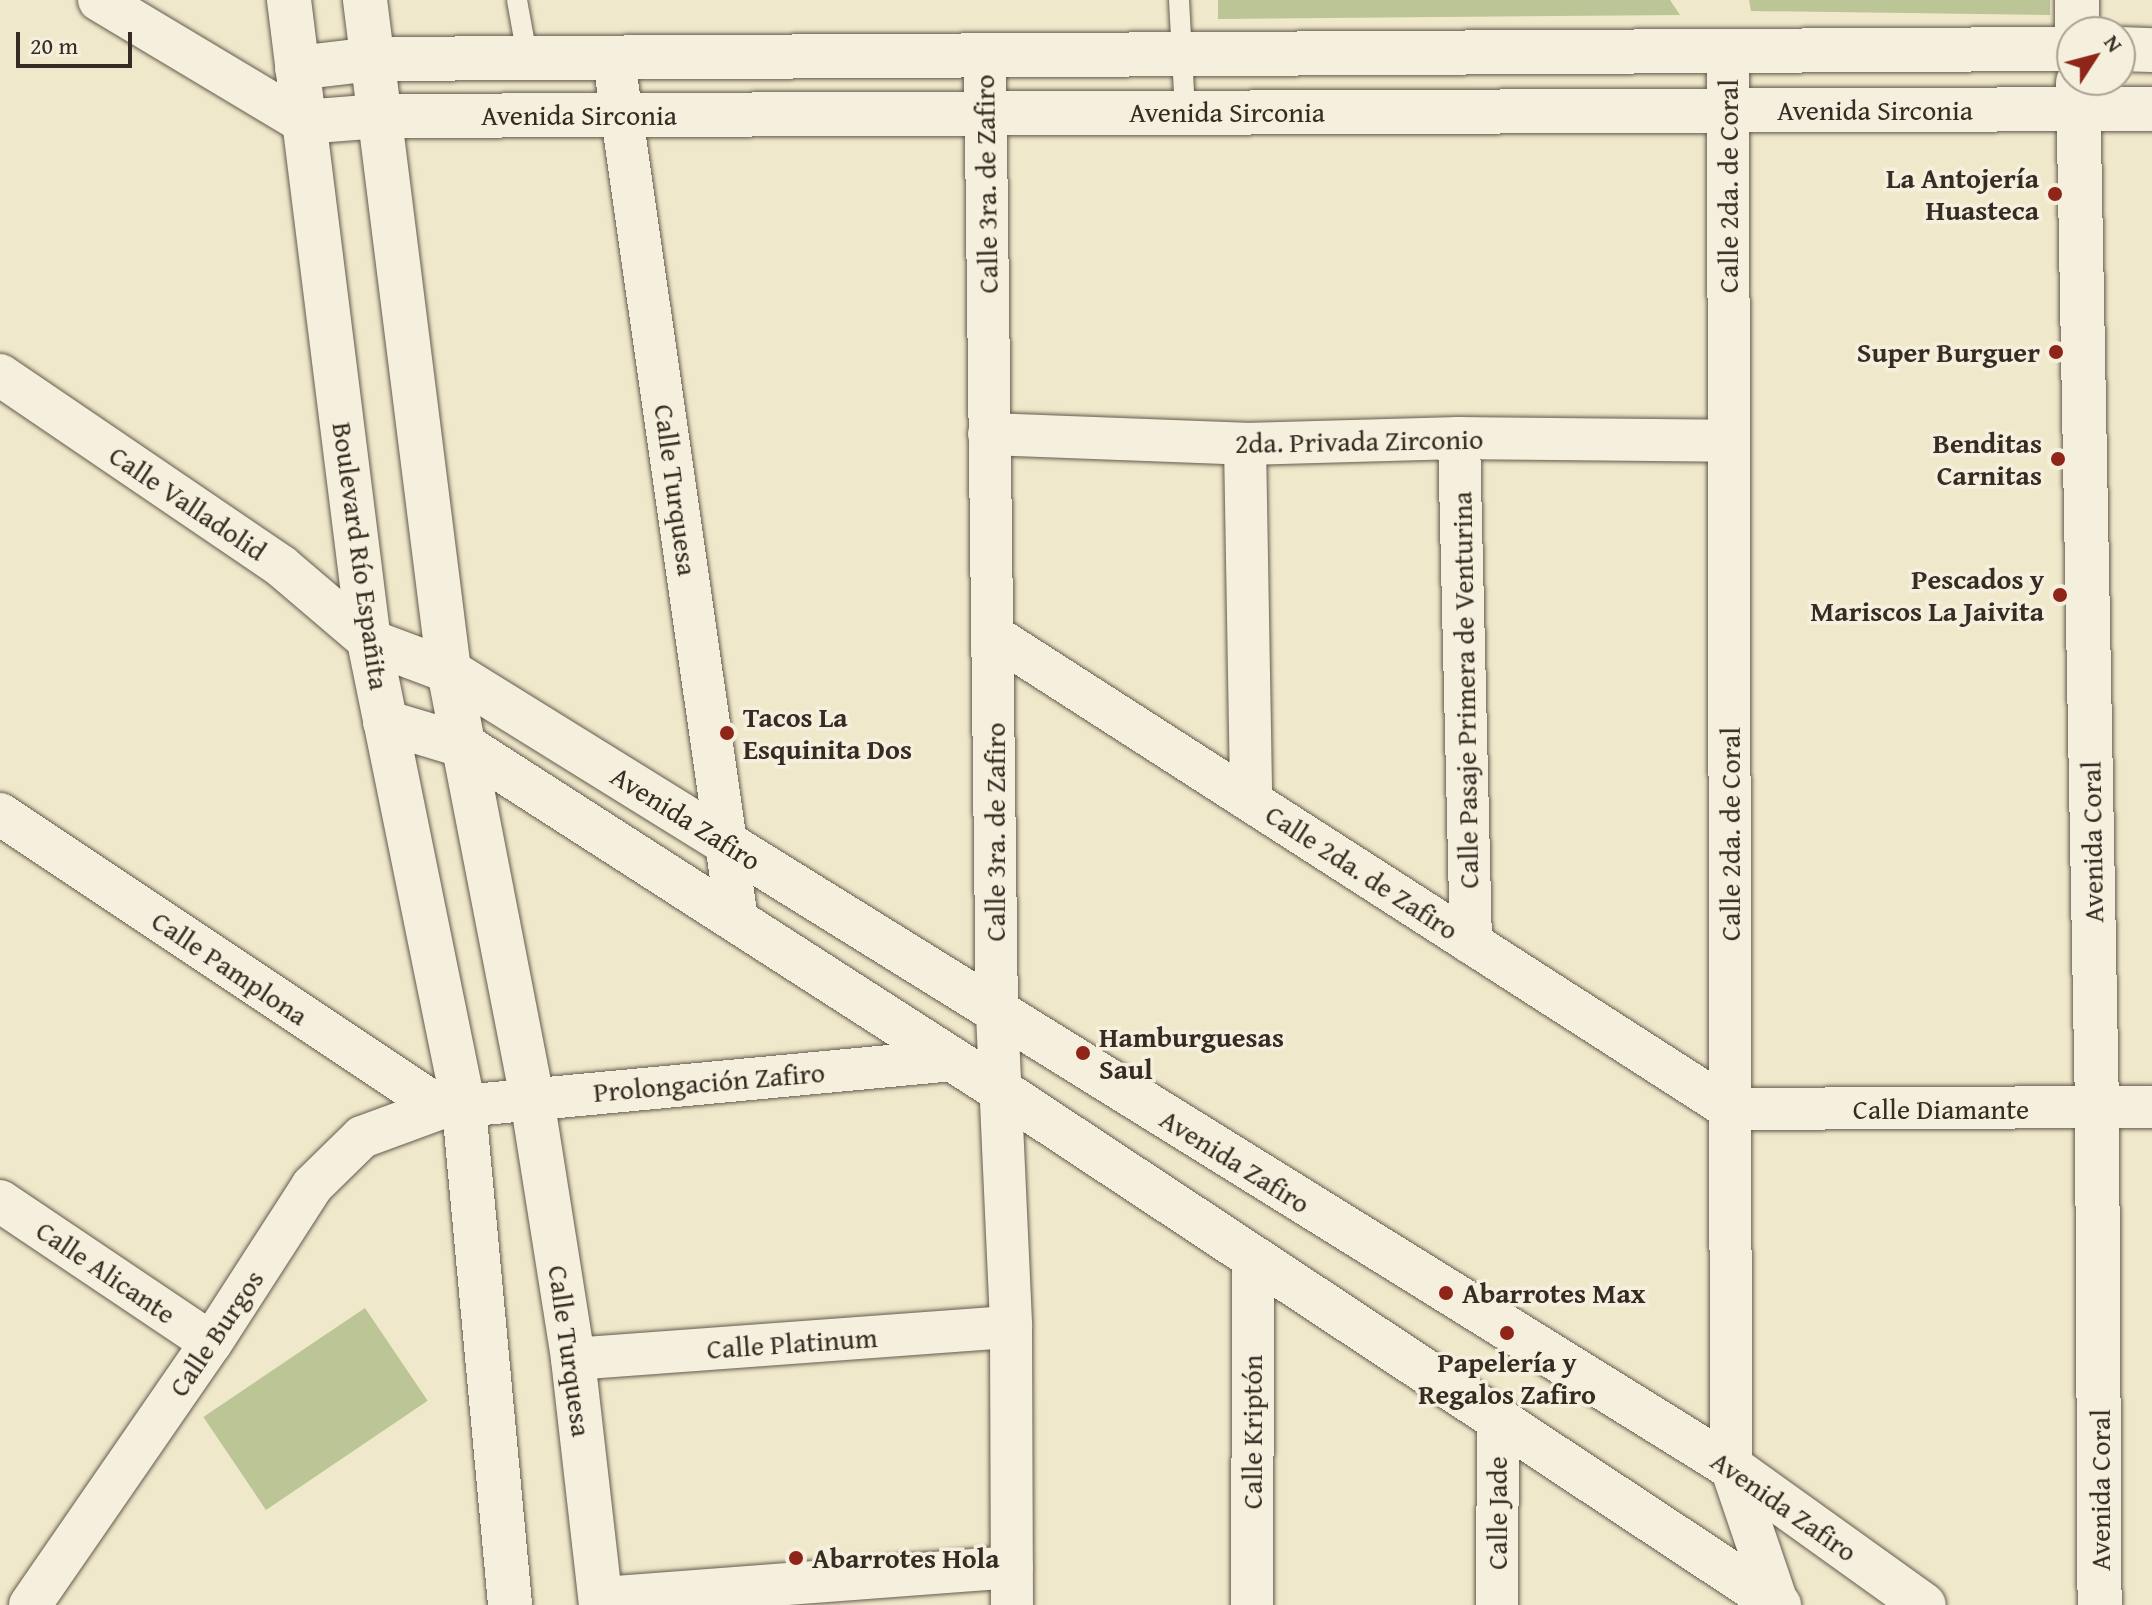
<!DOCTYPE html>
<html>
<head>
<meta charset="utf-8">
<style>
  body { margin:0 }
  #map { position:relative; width:2152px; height:1605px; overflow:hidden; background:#f0e8ca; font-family:"Gentium Book Plus",serif }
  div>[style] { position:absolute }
  .green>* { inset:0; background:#bbc595; transform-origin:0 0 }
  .roads { filter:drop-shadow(0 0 2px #645b4e) drop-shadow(0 0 2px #645b4e) }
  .lane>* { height:20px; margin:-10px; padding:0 10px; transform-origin:10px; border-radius:10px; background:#f5f0dd }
  .street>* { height:42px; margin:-21px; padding:0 21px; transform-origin:21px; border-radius:21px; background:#f5f0dd }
  .secondary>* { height:44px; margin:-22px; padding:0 22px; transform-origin:22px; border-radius:22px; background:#f5f0dd }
  .dots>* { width:22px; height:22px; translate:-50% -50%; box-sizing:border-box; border:4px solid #f5f0dd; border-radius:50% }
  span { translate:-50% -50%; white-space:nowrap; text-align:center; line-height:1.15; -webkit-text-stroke:7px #f5f0dd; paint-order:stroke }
  .street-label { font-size:28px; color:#362c24 }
  .poi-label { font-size:28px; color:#362c24; font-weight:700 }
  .right { translate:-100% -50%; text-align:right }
  .left { translate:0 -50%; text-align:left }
  .north { position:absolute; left:2056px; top:16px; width:80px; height:80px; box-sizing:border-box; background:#f5f0dd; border:2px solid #a9a293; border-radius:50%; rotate:54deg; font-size:22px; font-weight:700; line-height:32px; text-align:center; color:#362c24 }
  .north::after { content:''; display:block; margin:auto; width:28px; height:36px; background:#8f2418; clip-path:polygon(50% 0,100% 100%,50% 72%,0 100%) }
  .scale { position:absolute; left:16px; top:32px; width:116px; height:36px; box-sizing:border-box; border:4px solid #362c24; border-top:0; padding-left:10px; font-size:24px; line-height:28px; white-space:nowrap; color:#362c24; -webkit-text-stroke:6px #f5f0dd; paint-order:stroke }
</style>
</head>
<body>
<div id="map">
  <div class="green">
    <i style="clip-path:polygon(1218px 0,1670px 0,1680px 15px,1218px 19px)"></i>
    <i style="clip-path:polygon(1749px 0,2050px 0,2050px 15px,1751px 11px)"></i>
    <i style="left:365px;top:1308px;width:112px;height:195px;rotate:56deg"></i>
  </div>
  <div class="roads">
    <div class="lane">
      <i style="left:517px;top:0;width:62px;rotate:79.8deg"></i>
      <i style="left:1179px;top:0;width:112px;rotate:86.9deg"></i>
    </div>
    <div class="street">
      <i style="left:99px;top:0;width:238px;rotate:30.9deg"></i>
      <i style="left:1728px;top:55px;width:1412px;rotate:89.88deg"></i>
      <i style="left:1731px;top:1467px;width:146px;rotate:71.2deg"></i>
      <i style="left:985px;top:59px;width:955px;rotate:89.28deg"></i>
      <i style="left:997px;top:1014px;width:313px;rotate:87.4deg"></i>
      <i style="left:1011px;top:1327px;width:278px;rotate:89.8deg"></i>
      <i style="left:614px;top:61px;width:868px;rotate:81.85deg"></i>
      <i style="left:0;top:375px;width:340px;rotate:34.2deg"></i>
      <i style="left:281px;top:566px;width:116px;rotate:40.4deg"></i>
      <i style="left:989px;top:434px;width:256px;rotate:2.2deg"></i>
      <i style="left:1245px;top:444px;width:214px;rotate:-1.6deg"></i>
      <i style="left:1459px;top:438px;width:270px;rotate:0.6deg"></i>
      <i style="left:1459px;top:438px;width:505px;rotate:88.64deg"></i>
      <i style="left:1245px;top:444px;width:356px;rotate:89deg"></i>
      <i style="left:994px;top:636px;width:875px;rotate:32.73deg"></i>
      <i style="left:1730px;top:1109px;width:422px;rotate:-0.3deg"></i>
      <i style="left:0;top:814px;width:530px;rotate:33.69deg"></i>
      <i style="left:441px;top:1108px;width:515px;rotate:-5.35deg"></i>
      <i style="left:0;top:1201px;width:254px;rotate:33.9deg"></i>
      <i style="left:573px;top:1359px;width:439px;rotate:-4.2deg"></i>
      <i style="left:601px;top:1598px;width:412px;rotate:-4.3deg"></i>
      <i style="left:30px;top:1605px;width:318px;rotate:-55.4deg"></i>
      <i style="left:211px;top:1343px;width:187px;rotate:-57.2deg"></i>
      <i style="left:312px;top:1186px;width:70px;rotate:-44.4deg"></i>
      <i style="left:362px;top:1137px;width:84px;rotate:-20.2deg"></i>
      <i style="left:1252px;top:1605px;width:346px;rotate:-89.8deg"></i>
      <i style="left:1497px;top:1605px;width:184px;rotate:-89.7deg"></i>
    </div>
    <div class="secondary">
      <i style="left:289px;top:0;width:646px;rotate:82.89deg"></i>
      <i style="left:369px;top:641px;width:477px;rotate:78.5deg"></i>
      <i style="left:464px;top:1108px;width:499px;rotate:84.7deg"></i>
      <i style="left:365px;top:0;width:676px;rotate:82.86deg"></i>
      <i style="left:449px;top:671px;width:436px;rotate:79deg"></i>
      <i style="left:532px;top:1099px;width:263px;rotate:81deg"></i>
      <i style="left:573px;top:1359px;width:248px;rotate:83.5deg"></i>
      <i style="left:2077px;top:32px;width:32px;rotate:-90deg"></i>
      <i style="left:2120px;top:49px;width:32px;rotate:2deg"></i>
      <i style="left:297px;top:68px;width:76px;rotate:-6.8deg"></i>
      <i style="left:372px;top:59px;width:1700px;rotate:-0.34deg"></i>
      <i style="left:2078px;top:82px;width:1026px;rotate:88.94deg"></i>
      <i style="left:2097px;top:1108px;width:497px;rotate:89.7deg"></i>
      <i style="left:303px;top:122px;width:77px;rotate:-4.5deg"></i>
      <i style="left:380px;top:116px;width:1772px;rotate:-0.23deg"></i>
      <i style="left:369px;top:641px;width:85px;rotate:20.6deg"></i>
      <i style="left:449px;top:671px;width:326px;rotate:31.8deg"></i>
      <i style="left:726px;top:843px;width:1183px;rotate:31.84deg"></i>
      <i style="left:1731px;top:1467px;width:237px;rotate:35.6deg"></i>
      <i style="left:385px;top:722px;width:84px;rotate:16.7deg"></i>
      <i style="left:465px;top:746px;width:636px;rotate:32.74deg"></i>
      <i style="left:1000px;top:1090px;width:934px;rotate:33.47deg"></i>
    </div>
  </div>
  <div class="dots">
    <i style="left:2055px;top:194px;background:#8f2418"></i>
    <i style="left:2056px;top:352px;background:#8f2418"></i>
    <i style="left:2058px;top:459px;background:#8f2418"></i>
    <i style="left:2060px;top:595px;background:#8f2418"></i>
    <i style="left:727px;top:733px;background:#8f2418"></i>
    <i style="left:1083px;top:1053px;background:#8f2418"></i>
    <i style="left:1446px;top:1293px;background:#8f2418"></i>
    <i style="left:1507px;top:1333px;background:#8f2418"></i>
    <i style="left:796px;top:1558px;background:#8f2418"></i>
  </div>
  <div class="street-label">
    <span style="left:1875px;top:110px">Avenida Sirconia</span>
    <span style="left:1227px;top:112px">Avenida Sirconia</span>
    <span style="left:579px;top:115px">Avenida Sirconia</span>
    <span style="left:986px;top:184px;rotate:-91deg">Calle 3ra. de Zafiro</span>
    <span style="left:1728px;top:186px;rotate:-90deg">Calle 2da. de Coral</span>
    <span style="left:1359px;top:441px;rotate:-1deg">2da. Privada Zirconio</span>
    <span style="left:676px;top:490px;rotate:82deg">Calle Turquesa</span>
    <span style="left:188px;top:503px;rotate:34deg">Calle Valladolid</span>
    <span style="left:361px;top:556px;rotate:82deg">Boulevard Río Españita</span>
    <span style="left:1465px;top:690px;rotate:-91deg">Calle Pasaje Primera de Venturina</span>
    <span style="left:686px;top:818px;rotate:32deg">Avenida Zafiro</span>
    <span style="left:995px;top:832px;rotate:-90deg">Calle 3ra. de Zafiro</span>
    <span style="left:1730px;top:834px;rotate:-90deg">Calle 2da. de Coral</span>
    <span style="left:2092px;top:842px;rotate:-91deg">Avenida Coral</span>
    <span style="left:1362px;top:872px;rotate:33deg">Calle 2da. de Zafiro</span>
    <span style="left:230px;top:968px;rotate:34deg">Calle Pamplona</span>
    <span style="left:709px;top:1082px;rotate:-5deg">Prolongación Zafiro</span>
    <span style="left:1941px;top:1109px">Calle Diamante</span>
    <span style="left:1235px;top:1161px;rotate:32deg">Avenida Zafiro</span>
    <span style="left:106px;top:1272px;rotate:34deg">Calle Alicante</span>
    <span style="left:216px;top:1333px;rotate:-56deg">Calle Burgos</span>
    <span style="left:792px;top:1343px;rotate:-4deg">Calle Platinum</span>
    <span style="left:570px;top:1351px;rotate:82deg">Calle Turquesa</span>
    <span style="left:1252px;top:1432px;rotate:-90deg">Calle Kriptón</span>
    <span style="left:2100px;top:1490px;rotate:-90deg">Avenida Coral</span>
    <span style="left:1784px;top:1506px;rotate:35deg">Avenida Zafiro</span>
    <span style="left:1497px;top:1513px;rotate:-90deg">Calle Jade</span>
  </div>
  <div class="poi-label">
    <span class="right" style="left:2039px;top:194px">La Antojería<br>Huasteca</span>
    <span class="right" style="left:2040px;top:352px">Super Burguer</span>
    <span class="right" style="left:2042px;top:459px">Benditas<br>Carnitas</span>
    <span class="right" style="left:2044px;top:595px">Pescados y<br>Mariscos La Jaivita</span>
    <span class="left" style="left:743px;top:733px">Tacos La<br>Esquinita Dos</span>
    <span class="left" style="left:1099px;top:1053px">Hamburguesas<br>Saul</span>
    <span class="left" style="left:1462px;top:1293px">Abarrotes Max</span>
    <span style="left:1507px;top:1378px">Papelería y<br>Regalos Zafiro</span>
    <span class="left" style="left:812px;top:1558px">Abarrotes Hola</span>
  </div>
  <div class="north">N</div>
  <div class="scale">20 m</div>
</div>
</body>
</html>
